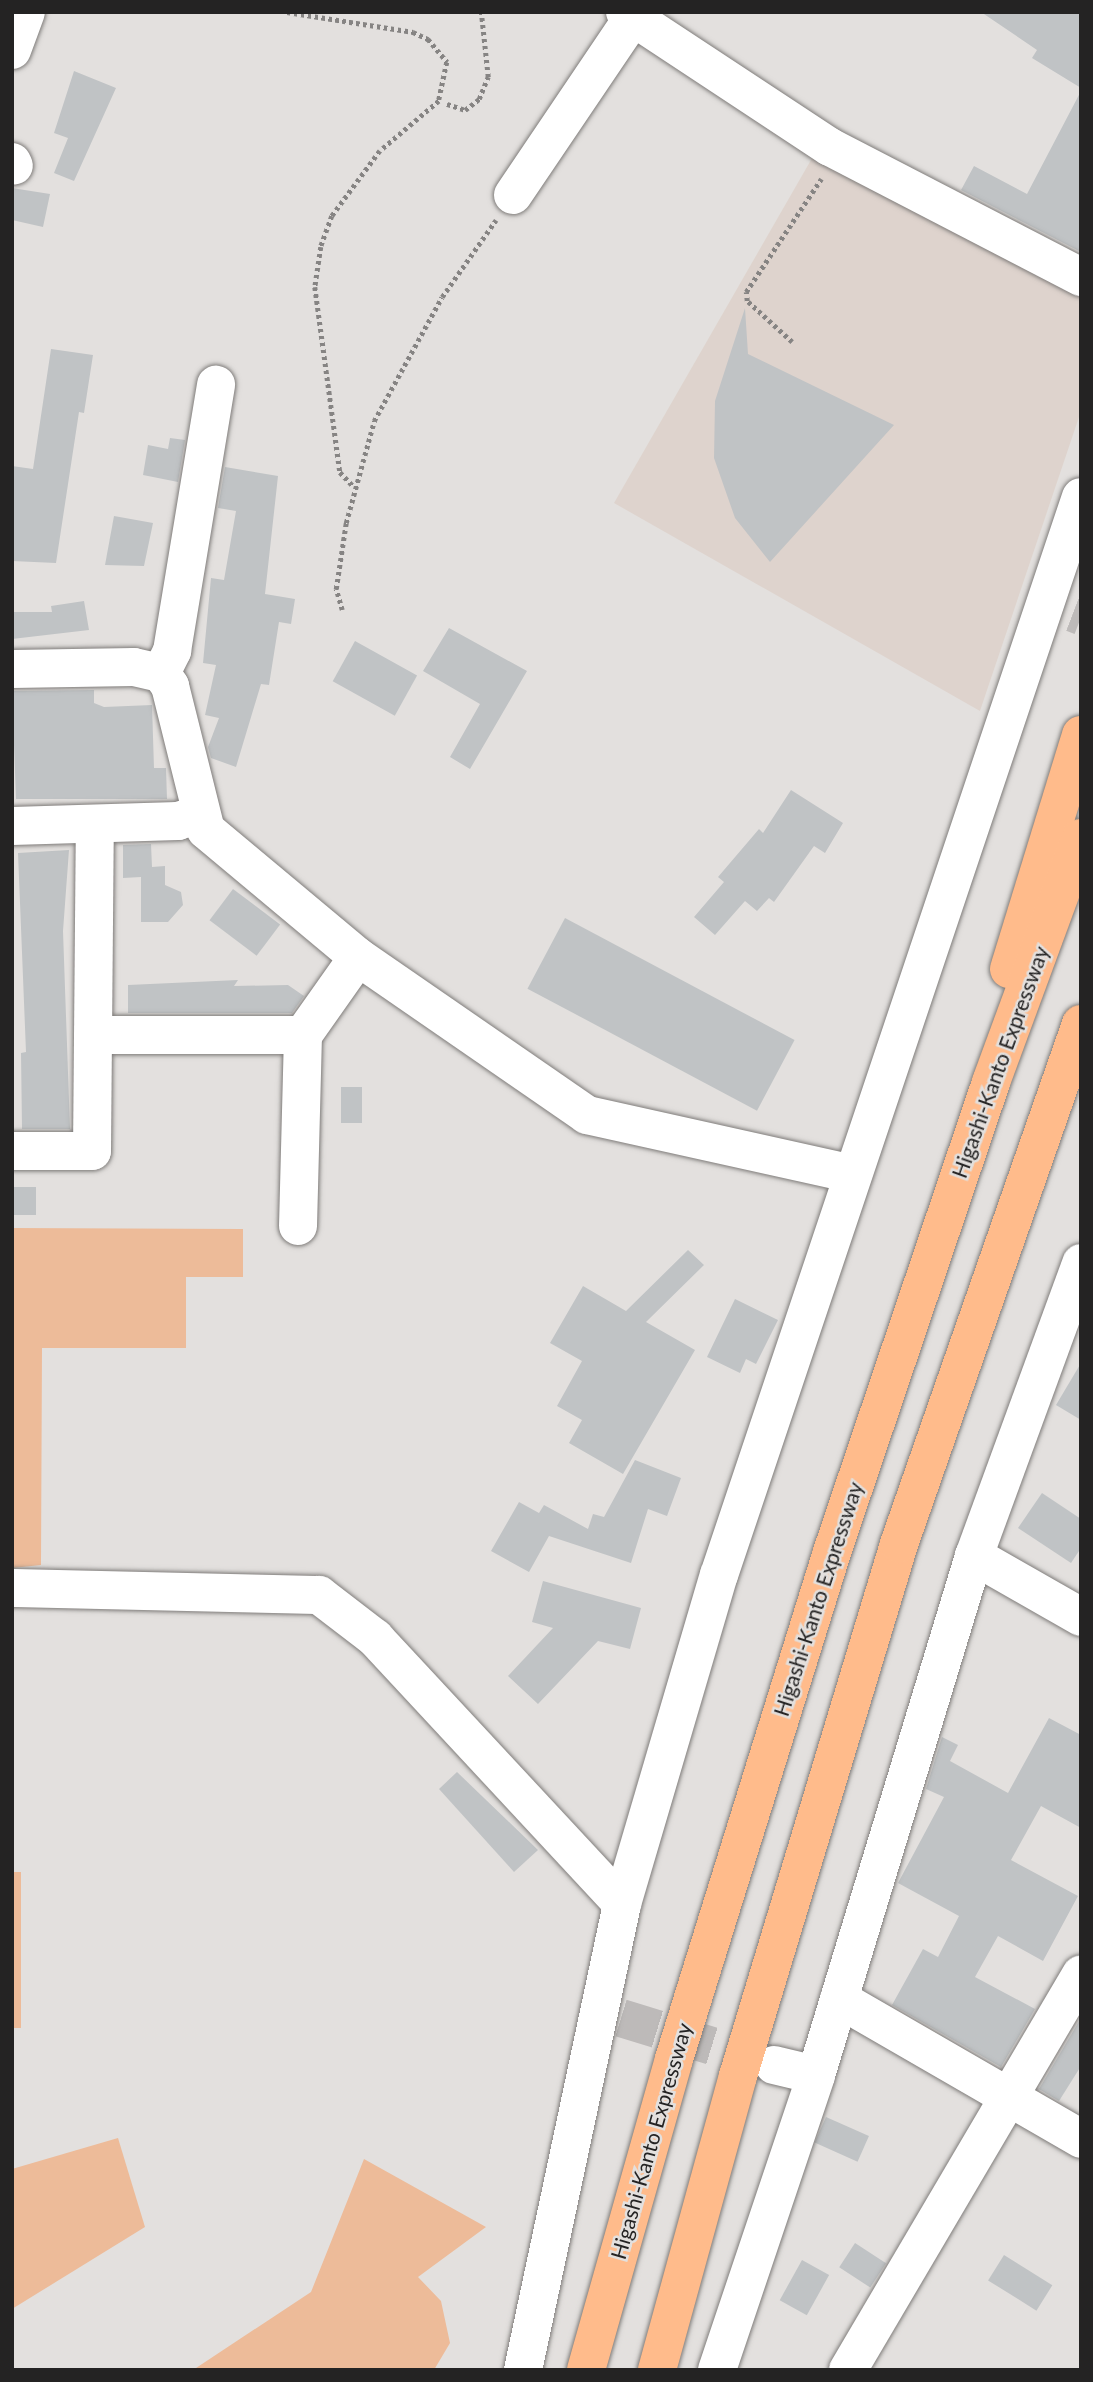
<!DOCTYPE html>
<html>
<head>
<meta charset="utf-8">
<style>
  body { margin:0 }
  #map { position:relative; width:1093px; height:2382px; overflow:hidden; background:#e3e0de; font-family:Lato,sans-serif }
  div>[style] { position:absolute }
  .built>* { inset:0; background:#ded3cd }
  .green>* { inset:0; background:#edbb99; transform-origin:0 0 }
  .building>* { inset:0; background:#c0c3c5; transform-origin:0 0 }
  .minor-tunnel>* { height:38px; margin-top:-19px; transform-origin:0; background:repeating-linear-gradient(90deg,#bdbab9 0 38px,transparent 0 57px) }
  .path>* { height:4.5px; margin-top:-2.25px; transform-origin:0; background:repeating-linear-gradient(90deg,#868483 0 3.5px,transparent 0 7px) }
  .roads { filter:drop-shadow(0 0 2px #7f7c7a) drop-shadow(0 0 2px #7f7c7a) }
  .minor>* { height:38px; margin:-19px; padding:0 19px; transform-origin:19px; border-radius:19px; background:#fff }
  .highway>* { height:38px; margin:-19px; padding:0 19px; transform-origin:19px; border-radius:19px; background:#ffbb8b }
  span { translate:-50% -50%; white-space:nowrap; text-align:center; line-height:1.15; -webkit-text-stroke:5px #e3e0de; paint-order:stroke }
  .street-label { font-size:21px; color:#242323 }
  .frame { position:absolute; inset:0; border:14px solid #242323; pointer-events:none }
</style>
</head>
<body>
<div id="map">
  <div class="built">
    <i style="clip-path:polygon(815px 153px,1081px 289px,1081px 411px,980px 711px,614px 503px)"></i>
  </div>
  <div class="green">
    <i style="clip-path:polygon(12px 1228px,243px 1229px,243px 1277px,186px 1277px,186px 1348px,42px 1348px,41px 1565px,12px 1568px)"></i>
    <i style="left:21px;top:1872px;width:156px;height:9px;rotate:90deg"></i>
    <i style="clip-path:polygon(118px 2138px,145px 2227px,12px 2309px,12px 2169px)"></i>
    <i style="clip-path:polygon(364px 2159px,486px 2227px,418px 2277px,441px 2301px,450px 2343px,434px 2370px,193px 2370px,311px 2292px)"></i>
  </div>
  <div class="building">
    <i style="clip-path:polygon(981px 12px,1081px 12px,1081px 88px,1032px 58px,1037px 50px)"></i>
    <i style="clip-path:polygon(74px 71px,116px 88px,74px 181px,54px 173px,68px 138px,54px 133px)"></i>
    <i style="clip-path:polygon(1081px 91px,1081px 252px,961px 190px,974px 166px,1027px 194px)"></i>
    <i style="clip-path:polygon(12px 188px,50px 194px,43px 227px,12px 220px)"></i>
    <i style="clip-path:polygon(745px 308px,748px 354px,894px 425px,770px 562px,735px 518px,714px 458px,715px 401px)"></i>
    <i style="clip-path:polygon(51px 349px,93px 355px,84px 413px,79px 412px,56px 563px,12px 561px,12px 466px,33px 469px)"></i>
    <i style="clip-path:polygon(170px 438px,185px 440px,178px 482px,143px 475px,148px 445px,168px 449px)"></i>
    <i style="clip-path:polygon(225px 467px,278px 476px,265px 594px,295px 599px,291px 624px,279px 622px,269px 685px,261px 684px,236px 767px,211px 758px,208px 747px,219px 718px,205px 715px,216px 665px,203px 663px,211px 578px,224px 580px,236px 511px,218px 508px)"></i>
    <i style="clip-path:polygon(114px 516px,153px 523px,144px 566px,105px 565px)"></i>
    <i style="clip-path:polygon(84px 601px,89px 630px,12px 639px,12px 612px,52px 612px,51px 606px)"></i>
    <i style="clip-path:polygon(449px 628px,527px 671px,470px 769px,450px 757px,480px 704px,423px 671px)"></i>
    <i style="left:355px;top:641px;width:71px;height:46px;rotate:29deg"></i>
    <i style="clip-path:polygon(94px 690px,94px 703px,104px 707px,152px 705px,154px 768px,166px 768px,167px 799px,16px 799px,12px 691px)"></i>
    <i style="clip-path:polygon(791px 790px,843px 823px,825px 853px,814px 846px,774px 902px,769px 898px,757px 911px,745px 901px,715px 935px,694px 917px,724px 882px,718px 877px,759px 829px,763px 833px)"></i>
    <i style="clip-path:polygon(151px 844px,152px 867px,165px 866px,165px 885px,181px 892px,183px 905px,168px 922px,141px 922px,141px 877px,123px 878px,123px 845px)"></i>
    <i style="clip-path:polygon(69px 850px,63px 931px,70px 1129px,22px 1129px,21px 1053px,26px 1052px,18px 853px)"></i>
    <i style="left:233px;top:889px;width:59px;height:39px;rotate:37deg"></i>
    <i style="left:565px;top:918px;width:260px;height:80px;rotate:28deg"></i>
    <i style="clip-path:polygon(238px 980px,234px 986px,288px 985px,304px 996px,292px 1013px,128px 1013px,128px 985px)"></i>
    <i style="left:341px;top:1087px;width:21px;height:36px"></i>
    <i style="left:36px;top:1187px;width:28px;height:24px;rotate:90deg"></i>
    <i style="clip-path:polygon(688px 1250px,704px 1265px,646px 1322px,695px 1350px,623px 1474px,569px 1443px,582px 1420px,557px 1406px,582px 1361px,550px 1343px,583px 1286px,626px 1311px)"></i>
    <i style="clip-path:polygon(735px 1299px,778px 1320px,756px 1364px,746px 1359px,740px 1373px,707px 1357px)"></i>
    <i style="clip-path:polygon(1081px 1363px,1081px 1420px,1056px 1405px)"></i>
    <i style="clip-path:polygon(635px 1460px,681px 1478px,667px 1516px,648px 1509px,631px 1563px,549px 1536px,529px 1572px,491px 1551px,519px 1502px,539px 1513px,544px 1505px,588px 1529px,593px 1514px,604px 1517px)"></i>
    <i style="clip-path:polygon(1042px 1493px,1081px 1519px,1081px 1548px,1071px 1563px,1018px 1528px)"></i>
    <i style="clip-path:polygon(543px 1581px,641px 1608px,630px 1649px,598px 1641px,538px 1704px,508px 1676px,553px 1628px,532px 1622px)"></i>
    <i style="clip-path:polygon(1049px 1718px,1081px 1735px,1081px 1828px,1041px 1806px,1011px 1860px,1078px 1896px,1043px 1961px,998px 1936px,975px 1977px,1035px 2009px,1001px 2067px,892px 2005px,923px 1949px,938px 1957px,959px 1916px,898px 1883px,944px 1797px,926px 1789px,942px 1737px,958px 1745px,950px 1761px,1008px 1793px)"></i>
    <i style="clip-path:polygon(457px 1772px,538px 1850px,514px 1872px,439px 1789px)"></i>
    <i style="clip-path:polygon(1081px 2018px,1081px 2066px,1059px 2101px,1039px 2089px)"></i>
    <i style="left:826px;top:2117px;width:47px;height:28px;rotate:24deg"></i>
    <i style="left:855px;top:2243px;width:37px;height:29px;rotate:33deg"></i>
    <i style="left:1004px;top:2255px;width:57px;height:30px;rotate:32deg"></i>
    <i style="left:802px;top:2260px;width:31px;height:46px;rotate:29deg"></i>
  </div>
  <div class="minor-tunnel">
    <i style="left:1073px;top:613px;width:9px;rotate:21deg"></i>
    <i style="left:621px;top:2018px;width:160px;rotate:17.1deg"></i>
  </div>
  <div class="path">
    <i style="left:287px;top:12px;width:128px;rotate:9deg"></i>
    <i style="left:413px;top:32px;width:17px;rotate:25deg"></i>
    <i style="left:428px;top:39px;width:30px;rotate:50deg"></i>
    <i style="left:447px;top:62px;width:40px;rotate:102deg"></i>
    <i style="left:439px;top:101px;width:77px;rotate:139.7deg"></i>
    <i style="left:380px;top:151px;width:81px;rotate:126.4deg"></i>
    <i style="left:332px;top:216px;width:33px;rotate:110deg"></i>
    <i style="left:321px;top:247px;width:40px;rotate:98.5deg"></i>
    <i style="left:315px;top:287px;width:187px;rotate:82.3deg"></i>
    <i style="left:340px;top:472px;width:19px;rotate:47deg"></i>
    <i style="left:447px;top:104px;width:19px;rotate:18deg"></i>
    <i style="left:465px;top:110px;width:18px;rotate:-38deg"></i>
    <i style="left:479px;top:99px;width:24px;rotate:-68deg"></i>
    <i style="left:488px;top:77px;width:65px;rotate:-96.1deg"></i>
    <i style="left:792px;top:342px;width:61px;rotate:-137.7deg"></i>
    <i style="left:747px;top:301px;width:9px;rotate:-96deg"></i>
    <i style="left:746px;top:292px;width:136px;rotate:-56.4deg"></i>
    <i style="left:342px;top:610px;width:22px;rotate:-106deg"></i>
    <i style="left:336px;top:589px;width:67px;rotate:-81.4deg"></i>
    <i style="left:346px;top:523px;width:106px;rotate:-74.6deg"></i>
    <i style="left:374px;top:421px;width:141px;rotate:-61.3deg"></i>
    <i style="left:442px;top:297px;width:94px;rotate:-55deg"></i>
  </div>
  <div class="roads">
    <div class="minor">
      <i style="left:625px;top:12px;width:245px;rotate:33.4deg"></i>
      <i style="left:830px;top:147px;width:283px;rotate:27.4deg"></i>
      <i style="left:12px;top:50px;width:40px;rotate:-69.8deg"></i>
      <i style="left:12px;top:162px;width:4px;rotate:63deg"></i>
      <i style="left:513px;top:195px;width:215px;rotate:-56deg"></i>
      <i style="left:12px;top:669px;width:122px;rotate:-0.9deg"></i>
      <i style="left:134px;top:667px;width:28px;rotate:13deg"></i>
      <i style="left:161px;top:673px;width:16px;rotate:55deg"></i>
      <i style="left:170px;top:686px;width:148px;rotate:76deg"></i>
      <i style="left:206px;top:830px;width:198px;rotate:39.9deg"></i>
      <i style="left:358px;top:957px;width:278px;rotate:34.6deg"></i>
      <i style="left:587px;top:1115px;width:272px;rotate:12.5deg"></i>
      <i style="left:161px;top:673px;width:25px;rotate:-63deg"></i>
      <i style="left:172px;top:651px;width:270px;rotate:-80.6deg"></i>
      <i style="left:12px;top:826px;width:166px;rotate:-1.7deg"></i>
      <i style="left:178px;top:821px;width:22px;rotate:-18deg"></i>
      <i style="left:93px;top:1035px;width:210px"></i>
      <i style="left:12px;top:1151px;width:80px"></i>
      <i style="left:92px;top:1151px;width:325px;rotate:-89.5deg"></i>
      <i style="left:298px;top:1226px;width:191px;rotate:-88.5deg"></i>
      <i style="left:303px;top:1035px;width:95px;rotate:-54.8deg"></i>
      <i style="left:974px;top:1556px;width:123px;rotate:29.7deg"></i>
      <i style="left:12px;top:1588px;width:307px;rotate:1.3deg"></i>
      <i style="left:319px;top:1595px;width:71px;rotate:37.5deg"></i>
      <i style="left:375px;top:1638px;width:363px;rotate:47.1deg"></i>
      <i style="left:839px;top:1999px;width:280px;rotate:30deg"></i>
      <i style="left:774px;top:2065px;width:43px;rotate:13.4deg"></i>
      <i style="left:523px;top:2370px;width:476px;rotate:-78deg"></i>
      <i style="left:622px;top:1904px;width:343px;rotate:-73.6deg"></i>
      <i style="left:719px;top:1575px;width:1137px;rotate:-71.44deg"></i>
      <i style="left:717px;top:2370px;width:311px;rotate:-71.4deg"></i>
      <i style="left:816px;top:2075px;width:543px;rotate:-73.07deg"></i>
      <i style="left:974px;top:1556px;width:312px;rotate:-69.9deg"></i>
      <i style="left:848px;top:2370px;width:459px;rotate:-59.5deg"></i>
    </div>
    <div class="highway">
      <i style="left:1009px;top:969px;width:245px;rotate:-72.9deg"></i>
      <i style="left:586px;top:2370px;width:323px;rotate:-74.2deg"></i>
      <i style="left:674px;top:2059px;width:531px;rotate:-72.69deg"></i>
      <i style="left:832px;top:1552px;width:496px;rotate:-71.3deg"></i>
      <i style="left:991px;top:1082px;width:260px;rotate:-69.8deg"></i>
      <i style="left:657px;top:2370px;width:305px;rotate:-74.6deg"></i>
      <i style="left:738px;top:2076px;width:556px;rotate:-73.16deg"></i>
      <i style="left:899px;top:1544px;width:551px;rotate:-70.71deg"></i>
    </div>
  </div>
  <div class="street-label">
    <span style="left:1000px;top:1062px;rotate:-70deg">Higashi-Kanto Expressway</span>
    <span style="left:818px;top:1599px;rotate:-72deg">Higashi-Kanto Expressway</span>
    <span style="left:651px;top:2141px;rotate:-74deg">Higashi-Kanto Expressway</span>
  </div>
  <div class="frame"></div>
</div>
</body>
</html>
